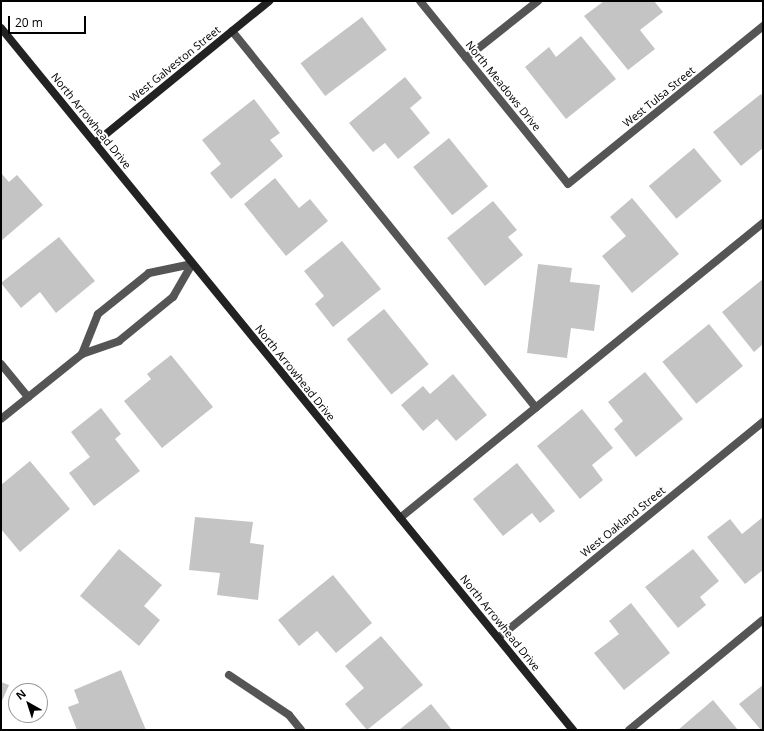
<!DOCTYPE html>
<html>
<head>
<meta charset="utf-8">
<style>
  body { margin:0 }
  #map { position:relative; width:764px; height:731px; overflow:hidden; background:#fff; font-family:"Open Sans",sans-serif }
  div>[style] { position:absolute }
  .building>* { inset:0; background:#c4c4c4; transform-origin:0 0 }
  .lane>* { height:8px; margin:-4px; padding:0 4px; transform-origin:4px; border-radius:4px; background:#555 }
  .street>* { height:8px; margin:-4px; padding:0 4px; transform-origin:4px; border-radius:4px; background:#555 }
  .secondary>* { height:8px; margin:-4px; padding:0 4px; transform-origin:4px; border-radius:4px; background:#222 }
  span { translate:-50% -50%; white-space:nowrap; text-align:center; line-height:1.15; -webkit-text-stroke:4px #fff; paint-order:stroke }
  .street-label { font-size:11px; color:#000 }
  .frame { position:absolute; inset:0; border:2px solid #000; pointer-events:none }
  .north { position:absolute; left:8px; top:683px; width:40px; height:40px; box-sizing:border-box; background:#fff; border:1px solid #999; border-radius:50%; rotate:321deg; font-size:11px; font-weight:700; line-height:16px; text-align:center; color:#000 }
  .north::after { content:''; display:block; margin:auto; width:14px; height:18px; background:#000; clip-path:polygon(50% 0,100% 100%,50% 72%,0 100%) }
  .scale { position:absolute; left:8px; top:16px; width:78px; height:18px; box-sizing:border-box; border:2px solid #000; border-top:0; padding-left:5px; font-size:12px; line-height:14px; white-space:nowrap; color:#000; -webkit-text-stroke:3px #fff; paint-order:stroke }
</style>
</head>
<body>
<div id="map">
  <div class="building">
    <i style="clip-path:polygon(604px 1px,654px 1px,663px 12px,640px 30px,655px 49px,628px 70px,584px 16px)"></i>
    <i style="left:362px;top:17px;width:41px;height:77px;rotate:53deg"></i>
    <i style="clip-path:polygon(581px 36px,616px 79px,566px 119px,525px 67px,549px 47px,556px 57px)"></i>
    <i style="clip-path:polygon(405px 77px,422px 98px,410px 108px,430px 133px,398px 159px,385px 143px,373px 152px,349px 123px)"></i>
    <i style="clip-path:polygon(761px 94px,763px 97px,763px 148px,741px 166px,713px 132px)"></i>
    <i style="clip-path:polygon(254px 99px,280px 133px,270px 140px,283px 156px,231px 199px,210px 173px,221px 164px,202px 140px)"></i>
    <i style="left:449px;top:138px;width:62px;height:46px;rotate:51deg"></i>
    <i style="left:694px;top:148px;width:43px;height:59px;rotate:50deg"></i>
    <i style="clip-path:polygon(1px 173px,9px 182px,17px 175px,43px 205px,1px 241px)"></i>
    <i style="clip-path:polygon(275px 178px,299px 208px,310px 199px,328px 221px,286px 256px,244px 204px)"></i>
    <i style="clip-path:polygon(632px 198px,679px 254px,632px 293px,602px 256px,626px 236px,610px 217px)"></i>
    <i style="clip-path:polygon(493px 201px,517px 230px,508px 237px,523px 255px,485px 286px,447px 238px)"></i>
    <i style="clip-path:polygon(59px 237px,95px 281px,56px 313px,40px 292px,21px 308px,1px 283px)"></i>
    <i style="clip-path:polygon(342px 241px,381px 289px,333px 327px,315px 304px,324px 296px,304px 271px)"></i>
    <i style="clip-path:polygon(538px 264px,572px 268px,570px 282px,600px 285px,594px 331px,571px 328px,567px 358px,527px 353px)"></i>
    <i style="clip-path:polygon(763px 279px,763px 344px,754px 352px,722px 312px)"></i>
    <i style="left:384px;top:309px;width:71px;height:48px;rotate:51deg"></i>
    <i style="left:709px;top:324px;width:54px;height:60px;rotate:51deg"></i>
    <i style="clip-path:polygon(171px 355px,213px 407px,162px 448px,124px 401px,151px 379px,147px 374px)"></i>
    <i style="clip-path:polygon(645px 372px,683px 419px,636px 457px,614px 429px,623px 421px,608px 402px)"></i>
    <i style="clip-path:polygon(453px 374px,487px 415px,456px 441px,437px 419px,423px 431px,401px 405px,423px 386px,430px 394px)"></i>
    <i style="clip-path:polygon(101px 408px,121px 434px,115px 439px,140px 471px,94px 506px,69px 473px,90px 457px,71px 432px)"></i>
    <i style="clip-path:polygon(582px 409px,613px 448px,592px 465px,603px 480px,580px 499px,537px 446px)"></i>
    <i style="clip-path:polygon(30px 461px,70px 509px,20px 552px,1px 529px,1px 485px)"></i>
    <i style="clip-path:polygon(517px 463px,555px 511px,540px 523px,532px 513px,503px 536px,473px 499px)"></i>
    <i style="clip-path:polygon(195px 517px,253px 522px,250px 543px,264px 545px,258px 600px,217px 595px,220px 573px,189px 570px)"></i>
    <i style="clip-path:polygon(763px 517px,763px 570px,745px 584px,707px 537px,730px 519px,742px 534px)"></i>
    <i style="clip-path:polygon(119px 549px,162px 585px,144px 606px,160px 620px,139px 646px,80px 596px)"></i>
    <i style="clip-path:polygon(693px 549px,719px 581px,700px 597px,706px 605px,678px 628px,645px 587px)"></i>
    <i style="clip-path:polygon(333px 575px,372px 623px,336px 653px,317px 631px,299px 646px,278px 620px)"></i>
    <i style="clip-path:polygon(631px 603px,670px 653px,624px 690px,594px 653px,619px 634px,609px 621px)"></i>
    <i style="clip-path:polygon(381px 636px,423px 685px,367px 730px,345px 704px,364px 688px,345px 666px)"></i>
    <i style="clip-path:polygon(121px 670px,146px 730px,77px 730px,68px 707px,79px 703px,74px 690px)"></i>
    <i style="clip-path:polygon(1px 682px,9px 685px,1px 703px)"></i>
    <i style="clip-path:polygon(763px 685px,763px 730px,761px 730px,739px 704px)"></i>
    <i style="clip-path:polygon(713px 700px,738px 730px,678px 730px)"></i>
    <i style="clip-path:polygon(431px 704px,452px 730px,399px 730px)"></i>
  </div>
  <div class="lane">
    <i style="left:232px;top:31px;width:484px;rotate:51.1deg"></i>
    <i style="left:466px;top:58px;width:92px;rotate:-38.4deg"></i>
    <i style="left:400px;top:518px;width:468px;rotate:-39.1deg"></i>
    <i style="left:629px;top:730px;width:173px;rotate:-39.4deg"></i>
  </div>
  <div class="street">
    <i style="left:420px;top:1px;width:235px;rotate:51deg"></i>
    <i style="left:568px;top:184px;width:251px;rotate:-39deg"></i>
    <i style="left:82px;top:354px;width:43px;rotate:-68.2deg"></i>
    <i style="left:98px;top:314px;width:65px;rotate:-38.8deg"></i>
    <i style="left:149px;top:273px;width:44px;rotate:-11.8deg"></i>
    <i style="left:1px;top:364px;width:43px;rotate:50.7deg"></i>
    <i style="left:1px;top:419px;width:104px;rotate:-38.7deg"></i>
    <i style="left:82px;top:354px;width:39px;rotate:-19deg"></i>
    <i style="left:119px;top:341px;width:70px;rotate:-39.2deg"></i>
    <i style="left:173px;top:297px;width:38px;rotate:-60deg"></i>
    <i style="left:498px;top:638px;width:342px;rotate:-39.2deg"></i>
    <i style="left:229px;top:675px;width:72px;rotate:33.7deg"></i>
    <i style="left:289px;top:715px;width:19px;rotate:51deg"></i>
  </div>
  <div class="secondary">
    <i style="left:1px;top:28px;width:906px;rotate:50.83deg"></i>
    <i style="left:95px;top:143px;width:225px;rotate:-39.2deg"></i>
  </div>
  <div class="street-label">
    <span style="left:175px;top:64px;rotate:-39deg">West Galveston Street</span>
    <span style="left:503px;top:86px;rotate:51deg">North Meadows Drive</span>
    <span style="left:659px;top:97px;rotate:-39deg">West Tulsa Street</span>
    <span style="left:91px;top:121px;rotate:51deg">North Arrowhead Drive</span>
    <span style="left:295px;top:373px;rotate:51deg">North Arrowhead Drive</span>
    <span style="left:623px;top:522px;rotate:-39deg">West Oakland Street</span>
    <span style="left:500px;top:623px;rotate:51deg">North Arrowhead Drive</span>
  </div>
  <div class="frame"></div>
  <div class="north">N</div>
  <div class="scale">20 m</div>
</div>
</body>
</html>
